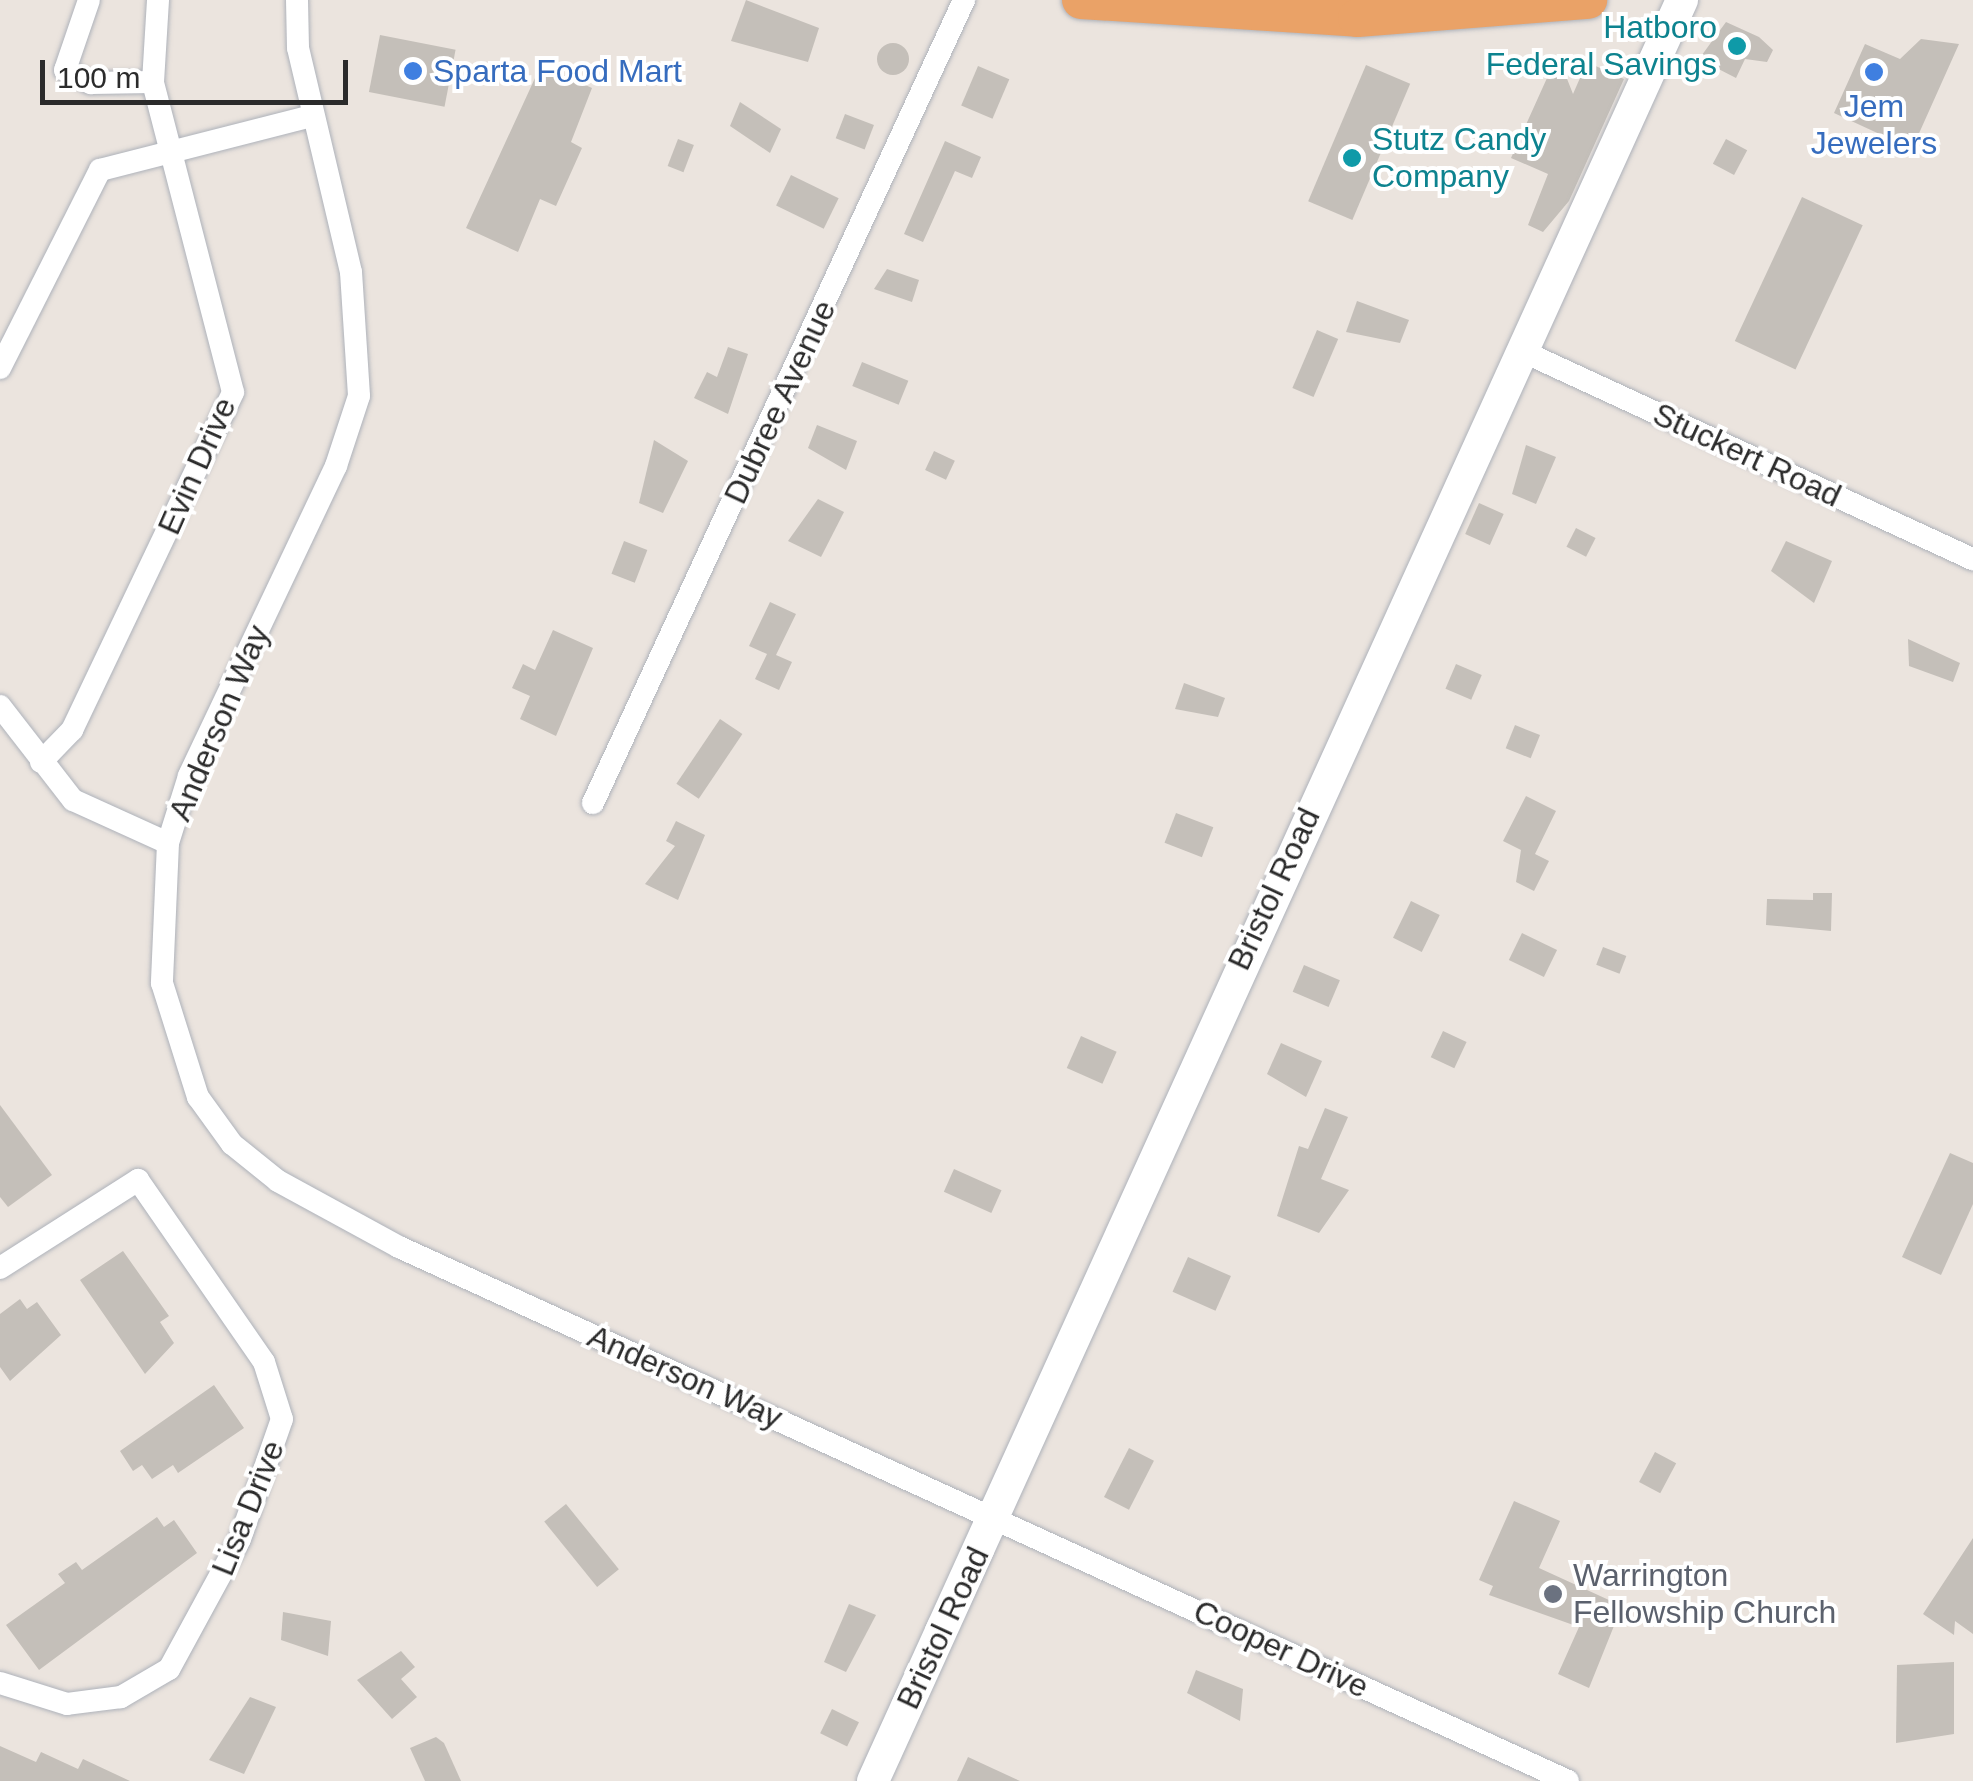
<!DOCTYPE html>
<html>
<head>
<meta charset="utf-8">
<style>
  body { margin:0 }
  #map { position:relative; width:1973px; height:1781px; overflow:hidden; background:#ebe4de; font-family:Arial,sans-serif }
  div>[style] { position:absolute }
  .building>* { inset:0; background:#c4bfb9; transform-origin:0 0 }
  .round { border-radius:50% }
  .roads { filter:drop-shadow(0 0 2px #aeb2ba) drop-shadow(0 0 2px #aeb2ba) }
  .minor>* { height:22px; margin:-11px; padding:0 11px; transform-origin:11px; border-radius:11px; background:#fff }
  .secondary>* { height:32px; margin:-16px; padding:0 16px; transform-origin:16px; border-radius:16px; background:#fff }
  .trunk>* { height:38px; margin:-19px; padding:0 19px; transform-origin:19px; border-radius:19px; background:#eaa267 }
  .dots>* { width:28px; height:28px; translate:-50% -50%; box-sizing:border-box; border:5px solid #fff; border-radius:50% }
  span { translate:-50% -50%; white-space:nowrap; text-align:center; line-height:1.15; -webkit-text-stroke:8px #fff; paint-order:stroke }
  .culture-label { font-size:32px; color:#0d838f }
  .right { translate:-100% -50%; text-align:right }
  .left { translate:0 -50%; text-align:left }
  .shop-label { font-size:32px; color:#366cbe }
  .street-label { font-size:32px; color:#2b2b2b }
  .worship-label { font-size:32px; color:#5b616d }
  .scale { position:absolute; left:40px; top:60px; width:308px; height:45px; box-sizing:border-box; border:5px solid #2b2b2b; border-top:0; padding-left:12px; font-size:30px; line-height:35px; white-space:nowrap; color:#2b2b2b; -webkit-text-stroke:8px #fff; paint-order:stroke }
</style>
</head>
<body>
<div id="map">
  <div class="building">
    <i style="clip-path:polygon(746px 0,819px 28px,808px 62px,731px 41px)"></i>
    <i style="clip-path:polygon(1726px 22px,1759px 37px,1773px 50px,1767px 62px,1745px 59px,1736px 78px,1699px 59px)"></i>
    <i style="left:380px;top:35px;width:77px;height:58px;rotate:11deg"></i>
    <i style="clip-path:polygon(1921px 39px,1959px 44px,1912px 149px,1834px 113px,1865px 44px,1900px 59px)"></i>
    <i class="round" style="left:877px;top:43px;width:32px;height:32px"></i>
    <i style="clip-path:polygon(1560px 61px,1573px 94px,1587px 62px,1624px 79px,1569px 201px,1543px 232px,1528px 225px,1548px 174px,1511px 158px,1547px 78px,1543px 68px)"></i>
    <i style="clip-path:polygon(541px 65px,592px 88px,571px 142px,582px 148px,556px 206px,540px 199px,518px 252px,466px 228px)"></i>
    <i style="left:1366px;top:65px;width:48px;height:148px;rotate:23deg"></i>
    <i style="left:978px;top:66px;width:34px;height:43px;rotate:23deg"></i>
    <i style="clip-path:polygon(740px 102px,781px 129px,770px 153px,730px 126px)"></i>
    <i style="left:845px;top:114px;width:31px;height:26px;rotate:21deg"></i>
    <i style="left:678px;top:139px;width:17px;height:29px;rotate:21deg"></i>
    <i style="left:1726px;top:139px;width:24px;height:28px;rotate:28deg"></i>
    <i style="clip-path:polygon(945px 141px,981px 157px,972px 178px,955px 171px,923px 242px,904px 234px)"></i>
    <i style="left:791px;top:175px;width:53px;height:34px;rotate:26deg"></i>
    <i style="left:1802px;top:197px;width:67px;height:159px;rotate:25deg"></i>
    <i style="clip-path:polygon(887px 269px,919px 280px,912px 302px,874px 289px)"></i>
    <i style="clip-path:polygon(1357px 301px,1409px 320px,1400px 343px,1346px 332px)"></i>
    <i style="left:1317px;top:330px;width:23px;height:63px;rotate:23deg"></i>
    <i style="clip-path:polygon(728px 347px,748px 354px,728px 414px,694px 398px,707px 372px,717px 377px)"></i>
    <i style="left:862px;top:362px;width:50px;height:26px;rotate:22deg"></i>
    <i style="clip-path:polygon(817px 425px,857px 441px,846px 470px,808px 448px)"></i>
    <i style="clip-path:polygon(654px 440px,688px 461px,663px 513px,639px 503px)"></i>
    <i style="clip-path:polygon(1526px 445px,1556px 457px,1536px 504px,1512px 494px)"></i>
    <i style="left:934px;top:451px;width:23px;height:21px;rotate:25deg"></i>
    <i style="clip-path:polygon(818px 499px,844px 512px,821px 557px,788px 541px)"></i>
    <i style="left:1479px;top:503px;width:27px;height:34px;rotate:24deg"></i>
    <i style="left:1576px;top:528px;width:22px;height:21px;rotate:27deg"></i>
    <i style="left:624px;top:541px;width:25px;height:35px;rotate:21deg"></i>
    <i style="clip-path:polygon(1786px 541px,1832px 561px,1814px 603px,1771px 571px)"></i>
    <i style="clip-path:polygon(770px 602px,796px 614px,776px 655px,792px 662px,779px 690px,755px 679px,767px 654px,749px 646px)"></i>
    <i style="clip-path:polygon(553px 630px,593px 648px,556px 736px,520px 719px,530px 696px,512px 688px,523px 664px,535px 670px)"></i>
    <i style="clip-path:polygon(1908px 639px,1960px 663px,1953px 682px,1909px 666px)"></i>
    <i style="left:1456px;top:664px;width:28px;height:27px;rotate:23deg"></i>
    <i style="clip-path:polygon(1184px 683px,1225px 698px,1218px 717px,1175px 709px)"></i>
    <i style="left:720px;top:719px;width:27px;height:78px;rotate:34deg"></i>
    <i style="left:1515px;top:725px;width:27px;height:25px;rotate:22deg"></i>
    <i style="clip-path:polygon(1526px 796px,1556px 811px,1535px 854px,1549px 861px,1534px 891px,1516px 882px,1521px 850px,1503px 841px)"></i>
    <i style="left:1176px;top:813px;width:40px;height:32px;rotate:21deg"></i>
    <i style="clip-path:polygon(676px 821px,705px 835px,678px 900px,645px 884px,675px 846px,666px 841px)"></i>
    <i style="clip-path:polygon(1813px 893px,1832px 893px,1831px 931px,1766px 925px,1767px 899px,1813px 900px)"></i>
    <i style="left:1411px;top:901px;width:32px;height:41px;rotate:26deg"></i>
    <i style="left:1522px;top:933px;width:39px;height:30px;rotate:26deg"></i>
    <i style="left:1603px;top:947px;width:25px;height:19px;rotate:21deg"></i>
    <i style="left:1304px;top:965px;width:39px;height:29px;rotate:23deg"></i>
    <i style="left:1443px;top:1031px;width:26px;height:29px;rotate:25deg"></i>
    <i style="left:1081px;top:1036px;width:39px;height:35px;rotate:24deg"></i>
    <i style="clip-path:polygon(1281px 1043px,1322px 1061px,1306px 1097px,1267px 1074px)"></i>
    <i style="clip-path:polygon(0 1105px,52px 1175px,8px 1207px,0 1197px)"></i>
    <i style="clip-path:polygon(1325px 1108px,1348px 1117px,1321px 1179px,1349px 1190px,1319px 1233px,1277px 1216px,1299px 1146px,1308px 1149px)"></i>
    <i style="clip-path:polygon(1950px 1153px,1973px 1163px,1973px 1204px,1941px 1275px,1902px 1257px)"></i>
    <i style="left:954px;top:1169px;width:52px;height:25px;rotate:24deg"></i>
    <i style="clip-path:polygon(123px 1251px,169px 1316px,160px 1322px,174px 1343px,145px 1374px,80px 1280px)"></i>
    <i style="left:1188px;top:1257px;width:47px;height:38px;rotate:24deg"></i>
    <i style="clip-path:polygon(20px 1299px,27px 1309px,37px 1302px,61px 1335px,10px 1381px,0 1367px,0 1314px)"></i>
    <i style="clip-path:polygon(214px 1385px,244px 1428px,178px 1473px,173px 1465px,152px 1479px,142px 1465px,133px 1471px,120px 1451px)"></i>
    <i style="left:1129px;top:1448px;width:28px;height:55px;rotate:27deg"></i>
    <i style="left:1655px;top:1452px;width:24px;height:34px;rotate:28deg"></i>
    <i style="clip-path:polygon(1514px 1501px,1560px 1521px,1539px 1568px,1622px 1606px,1589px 1688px,1558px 1674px,1579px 1627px,1489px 1595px,1493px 1586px,1479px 1580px)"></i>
    <i style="left:566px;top:1504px;width:84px;height:28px;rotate:51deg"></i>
    <i style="clip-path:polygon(157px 1517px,164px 1527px,174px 1520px,197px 1553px,39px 1670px,6px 1625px,65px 1583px,58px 1574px,76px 1562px,82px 1570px)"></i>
    <i style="clip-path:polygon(1973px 1538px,1973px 1634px,1955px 1621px,1954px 1635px,1923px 1614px)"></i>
    <i style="clip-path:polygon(849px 1604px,876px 1615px,846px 1672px,824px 1662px)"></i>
    <i style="clip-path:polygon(283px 1612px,331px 1621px,328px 1656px,281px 1640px)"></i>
    <i style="clip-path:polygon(401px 1651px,415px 1667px,401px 1679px,417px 1697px,392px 1719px,357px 1680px)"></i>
    <i style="clip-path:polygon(1954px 1662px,1954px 1734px,1896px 1743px,1897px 1665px)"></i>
    <i style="clip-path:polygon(1196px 1670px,1243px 1689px,1240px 1721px,1187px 1693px)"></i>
    <i style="clip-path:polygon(250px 1697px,276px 1707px,244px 1774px,209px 1760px)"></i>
    <i style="left:832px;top:1709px;width:30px;height:27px;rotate:26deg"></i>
    <i style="clip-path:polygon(436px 1737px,444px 1743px,461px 1781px,425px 1781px,410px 1748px)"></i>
    <i style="clip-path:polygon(0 1746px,36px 1762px,41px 1752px,78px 1769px,83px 1759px,130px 1781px,0 1781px)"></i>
    <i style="clip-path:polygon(968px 1757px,1020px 1781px,957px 1781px)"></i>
  </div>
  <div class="roads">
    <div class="minor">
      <i style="left:89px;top:0;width:74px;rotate:108.9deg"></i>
      <i style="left:65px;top:70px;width:29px;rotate:27deg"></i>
      <i style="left:91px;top:83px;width:62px;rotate:-0.9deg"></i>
      <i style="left:297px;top:0;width:48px;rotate:88.8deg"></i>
      <i style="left:298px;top:48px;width:230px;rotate:76.7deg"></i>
      <i style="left:351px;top:272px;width:124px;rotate:86.3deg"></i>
      <i style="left:359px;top:396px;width:74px;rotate:108.2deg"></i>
      <i style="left:336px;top:466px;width:343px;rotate:115.4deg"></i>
      <i style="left:189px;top:776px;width:70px;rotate:107.4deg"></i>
      <i style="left:168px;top:843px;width:140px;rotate:92.5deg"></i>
      <i style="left:162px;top:983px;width:120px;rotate:72.5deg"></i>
      <i style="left:198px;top:1097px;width:58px;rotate:54.1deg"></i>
      <i style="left:232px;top:1144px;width:59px;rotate:38.8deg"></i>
      <i style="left:278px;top:1181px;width:138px;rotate:28.6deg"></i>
      <i style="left:399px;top:1247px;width:1285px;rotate:24.55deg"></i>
      <i style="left:1522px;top:351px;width:497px;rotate:24.8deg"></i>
      <i style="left:0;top:368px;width:222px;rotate:-63.2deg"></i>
      <i style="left:100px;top:170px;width:219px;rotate:-14.3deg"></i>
      <i style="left:0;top:706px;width:119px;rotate:52.2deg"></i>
      <i style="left:73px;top:800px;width:104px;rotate:24.4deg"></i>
      <i style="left:41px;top:762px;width:45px;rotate:-45.9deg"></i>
      <i style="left:72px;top:730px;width:374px;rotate:-64.5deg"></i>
      <i style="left:233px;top:392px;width:320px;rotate:-104.5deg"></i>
      <i style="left:153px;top:82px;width:82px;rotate:-86.5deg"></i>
      <i style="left:593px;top:803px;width:885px;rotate:-65.2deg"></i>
      <i style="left:0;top:1268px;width:164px;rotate:-32.5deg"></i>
      <i style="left:138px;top:1180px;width:221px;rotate:55.3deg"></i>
      <i style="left:264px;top:1362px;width:60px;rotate:72.5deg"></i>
      <i style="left:282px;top:1419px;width:127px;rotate:109.3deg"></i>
      <i style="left:240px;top:1539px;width:148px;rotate:118.6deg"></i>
      <i style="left:169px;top:1669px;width:56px;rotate:149.7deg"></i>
      <i style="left:121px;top:1697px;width:54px;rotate:172.6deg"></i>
      <i style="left:67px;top:1704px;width:70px;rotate:-162.6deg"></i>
    </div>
    <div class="secondary">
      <i style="left:873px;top:1781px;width:1956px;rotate:-65.57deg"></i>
    </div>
    <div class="trunk">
      <i style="left:1081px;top:0;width:277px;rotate:3.7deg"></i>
      <i style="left:1357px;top:18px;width:232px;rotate:-4.5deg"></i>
    </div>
  </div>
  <div class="dots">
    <i style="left:1737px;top:46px;background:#0f9aa8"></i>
    <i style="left:413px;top:71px;background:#3f7fe0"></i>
    <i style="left:1874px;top:72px;background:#3f7fe0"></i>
    <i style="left:1352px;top:158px;background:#0f9aa8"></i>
    <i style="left:1553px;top:1594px;background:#6b7280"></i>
  </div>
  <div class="culture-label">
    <span class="right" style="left:1717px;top:46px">Hatboro<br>Federal Savings</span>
    <span class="left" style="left:1372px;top:158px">Stutz Candy<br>Company</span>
  </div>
  <div class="shop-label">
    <span class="left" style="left:433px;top:71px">Sparta Food Mart</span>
    <span style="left:1874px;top:125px">Jem<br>Jewelers</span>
  </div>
  <div class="street-label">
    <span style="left:780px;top:402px;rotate:-65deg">Dubree Avenue</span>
    <span style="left:1747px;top:455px;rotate:25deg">Stuckert Road</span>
    <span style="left:197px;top:466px;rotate:-66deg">Evin Drive</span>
    <span style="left:219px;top:723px;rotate:-67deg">Anderson Way</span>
    <span style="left:1274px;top:889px;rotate:-65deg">Bristol Road</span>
    <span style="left:685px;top:1377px;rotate:24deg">Anderson Way</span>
    <span style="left:248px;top:1508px;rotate:-68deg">Lisa Drive</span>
    <span style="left:943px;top:1628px;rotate:-65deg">Bristol Road</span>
    <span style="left:1281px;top:1649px;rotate:25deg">Cooper Drive</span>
  </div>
  <div class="worship-label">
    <span class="left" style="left:1573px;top:1594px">Warrington<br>Fellowship Church</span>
  </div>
  <div class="scale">100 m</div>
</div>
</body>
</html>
